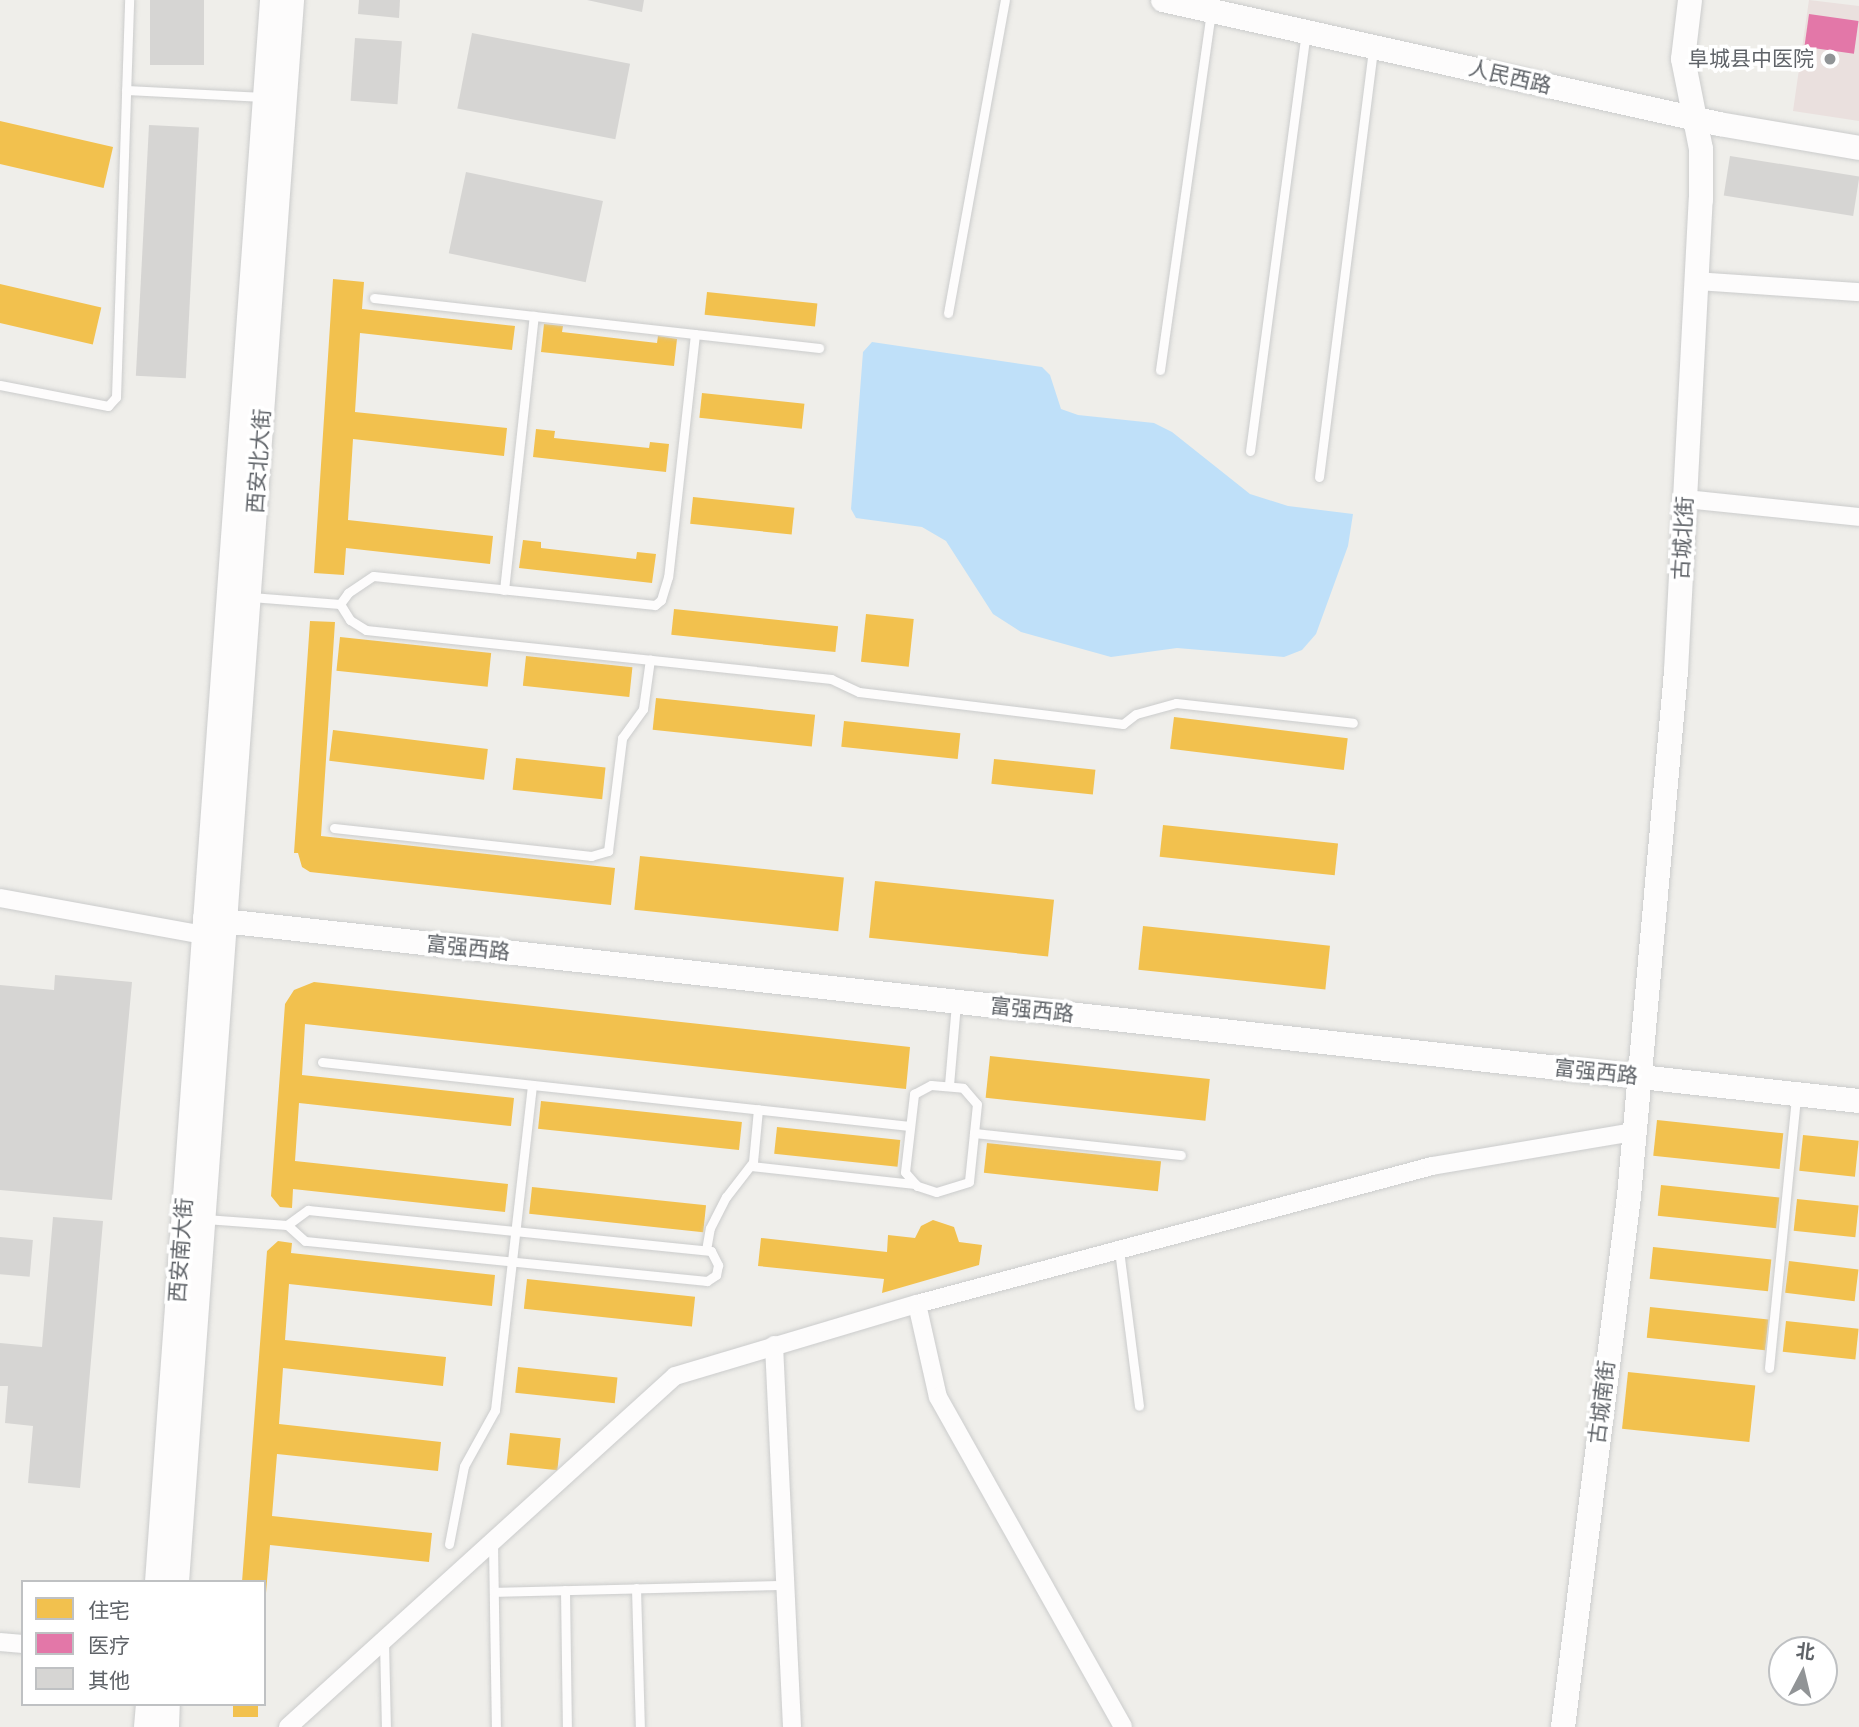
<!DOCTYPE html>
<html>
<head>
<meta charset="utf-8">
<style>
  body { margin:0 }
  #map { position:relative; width:1859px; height:1727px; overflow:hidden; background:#efeeea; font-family:"Roboto Condensed","Noto Sans SC",sans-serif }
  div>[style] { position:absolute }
  .medical>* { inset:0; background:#eae0de }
  .water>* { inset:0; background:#bfe0f9 }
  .homes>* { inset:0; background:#f2c14e; transform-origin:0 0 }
  .health>* { inset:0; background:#e377a8; transform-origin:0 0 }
  .building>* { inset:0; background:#d6d5d3; transform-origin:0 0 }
  .roads { filter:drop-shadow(0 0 2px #cbcccc) drop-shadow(0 0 2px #cbcccc) }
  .lane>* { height:9px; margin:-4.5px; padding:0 4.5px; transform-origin:4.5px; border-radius:4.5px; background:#fdfcfc }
  .street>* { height:18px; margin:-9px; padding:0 9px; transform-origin:9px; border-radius:9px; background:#fdfcfc }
  .secondary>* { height:24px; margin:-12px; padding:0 12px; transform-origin:12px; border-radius:12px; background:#fdfcfc }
  .dots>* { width:19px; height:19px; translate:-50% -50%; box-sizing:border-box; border:4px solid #fff; border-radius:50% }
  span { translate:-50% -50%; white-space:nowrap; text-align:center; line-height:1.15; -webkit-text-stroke:7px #fff; paint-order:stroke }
  .poi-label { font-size:21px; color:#5f6368 }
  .right { translate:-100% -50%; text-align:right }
  .street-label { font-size:21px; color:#5f6368 }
  .legend { position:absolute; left:21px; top:1580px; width:245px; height:126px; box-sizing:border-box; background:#fff; border:2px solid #bfc1c3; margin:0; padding:9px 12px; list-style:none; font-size:21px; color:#5f6368 }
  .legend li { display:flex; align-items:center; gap:14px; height:35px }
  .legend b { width:35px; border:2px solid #bfc1c3 }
  .north { position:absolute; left:1768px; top:1636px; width:70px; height:70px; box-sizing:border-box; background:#fff; border:2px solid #bfc1c3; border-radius:50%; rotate:7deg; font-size:19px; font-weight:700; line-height:28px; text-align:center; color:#5f6368 }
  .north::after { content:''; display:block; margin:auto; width:24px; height:32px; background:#919496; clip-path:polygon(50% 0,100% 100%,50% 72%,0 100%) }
</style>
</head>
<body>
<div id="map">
  <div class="medical">
    <i style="clip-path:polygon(1809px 0,1859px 6px,1859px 121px,1793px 111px)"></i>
  </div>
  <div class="water">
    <i style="clip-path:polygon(872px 342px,1042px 367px,1050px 375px,1061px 409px,1078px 415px,1154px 423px,1172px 432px,1250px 494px,1288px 506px,1353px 514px,1348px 546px,1316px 634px,1302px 650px,1284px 657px,1177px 648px,1111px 657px,1021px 632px,993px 614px,946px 541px,922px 527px,856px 518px,851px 509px,863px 352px)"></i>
  </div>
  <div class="homes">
    <i style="left:0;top:121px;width:116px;height:42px;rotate:13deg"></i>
    <i style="clip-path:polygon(333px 279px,364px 282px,362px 309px,515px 326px,512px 350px,360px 333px,355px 412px,507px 428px,504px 456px,353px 439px,348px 520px,493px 536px,490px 564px,346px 548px,344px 575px,314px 573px)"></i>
    <i style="left:0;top:284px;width:104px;height:38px;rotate:13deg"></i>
    <i style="left:707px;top:292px;width:111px;height:23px;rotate:6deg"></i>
    <i style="clip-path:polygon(544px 324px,563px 326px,562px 332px,657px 343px,658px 336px,677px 339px,674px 366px,541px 352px)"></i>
    <i style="left:702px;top:393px;width:103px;height:25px;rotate:6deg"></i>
    <i style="clip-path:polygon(536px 429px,555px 431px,554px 438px,649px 448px,650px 442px,669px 444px,666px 472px,533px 457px)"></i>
    <i style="left:693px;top:497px;width:102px;height:27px;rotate:6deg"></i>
    <i style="clip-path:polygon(523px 540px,541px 542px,541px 548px,636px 559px,637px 552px,656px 554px,652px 583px,519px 568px)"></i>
    <i style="left:674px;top:609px;width:165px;height:26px;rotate:6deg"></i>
    <i style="left:866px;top:614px;width:48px;height:48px;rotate:6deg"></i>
    <i style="clip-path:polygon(310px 621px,335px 622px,321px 836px,615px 868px,611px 905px,310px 872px,302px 867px,298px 853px,294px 853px)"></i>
    <i style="left:340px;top:637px;width:152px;height:34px;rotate:6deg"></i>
    <i style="left:526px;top:656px;width:107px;height:30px;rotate:6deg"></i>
    <i style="left:656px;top:698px;width:160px;height:32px;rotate:6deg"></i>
    <i style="left:1174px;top:717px;width:175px;height:32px;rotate:7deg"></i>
    <i style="left:844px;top:721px;width:117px;height:26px;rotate:6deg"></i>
    <i style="left:333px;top:730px;width:156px;height:31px;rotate:7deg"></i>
    <i style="left:516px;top:758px;width:90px;height:32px;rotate:6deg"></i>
    <i style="left:994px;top:759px;width:102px;height:25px;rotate:6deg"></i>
    <i style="left:1163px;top:825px;width:176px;height:32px;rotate:6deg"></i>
    <i style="left:640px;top:856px;width:205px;height:54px;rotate:6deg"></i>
    <i style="left:875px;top:881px;width:180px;height:57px;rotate:6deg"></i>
    <i style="left:1143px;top:926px;width:188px;height:44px;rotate:6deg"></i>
    <i style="clip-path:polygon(314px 982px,910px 1047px,906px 1089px,305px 1024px,302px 1075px,514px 1098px,511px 1126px,299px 1103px,295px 1161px,508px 1184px,505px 1212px,293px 1189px,292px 1208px,280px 1207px,271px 1196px,285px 1004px,294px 990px)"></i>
    <i style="left:990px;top:1056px;width:221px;height:42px;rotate:6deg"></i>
    <i style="left:541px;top:1101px;width:202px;height:28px;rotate:6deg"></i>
    <i style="left:1657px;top:1120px;width:127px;height:36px;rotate:6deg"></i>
    <i style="left:777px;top:1127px;width:124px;height:27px;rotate:6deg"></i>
    <i style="left:1803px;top:1135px;width:56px;height:36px;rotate:6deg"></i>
    <i style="left:987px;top:1143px;width:175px;height:30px;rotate:6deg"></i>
    <i style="left:1661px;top:1185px;width:119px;height:31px;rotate:6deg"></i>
    <i style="left:532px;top:1187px;width:175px;height:27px;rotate:6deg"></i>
    <i style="left:1797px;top:1199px;width:62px;height:32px;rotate:6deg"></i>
    <i style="clip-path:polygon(933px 1220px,954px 1227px,959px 1242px,982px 1245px,979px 1265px,882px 1293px,884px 1279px,758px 1266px,761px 1238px,887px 1252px,888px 1235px,915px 1238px,921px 1226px)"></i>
    <i style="clip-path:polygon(278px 1241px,292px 1243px,291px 1253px,495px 1275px,492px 1306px,289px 1284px,285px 1340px,446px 1357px,443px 1386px,283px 1368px,279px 1424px,441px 1442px,438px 1471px,277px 1454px,272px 1516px,432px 1533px,429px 1562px,270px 1545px,266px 1593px,264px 1582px,242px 1582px,267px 1251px)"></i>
    <i style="left:1653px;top:1247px;width:119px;height:32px;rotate:6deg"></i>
    <i style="left:1789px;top:1261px;width:70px;height:32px;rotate:7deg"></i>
    <i style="left:527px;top:1279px;width:169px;height:30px;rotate:6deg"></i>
    <i style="left:1650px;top:1307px;width:119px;height:31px;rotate:6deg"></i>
    <i style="left:1786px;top:1321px;width:73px;height:31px;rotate:6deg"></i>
    <i style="left:518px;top:1367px;width:100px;height:26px;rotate:6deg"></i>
    <i style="left:1628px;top:1372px;width:128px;height:57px;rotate:6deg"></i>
    <i style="left:510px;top:1433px;width:51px;height:32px;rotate:6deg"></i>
    <i style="left:233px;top:1704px;width:25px;height:13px"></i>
  </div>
  <div class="health">
    <i style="left:1809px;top:14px;width:50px;height:33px;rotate:8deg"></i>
  </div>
  <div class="building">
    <i style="left:150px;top:0;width:54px;height:65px"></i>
    <i style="clip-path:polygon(359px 0,400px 0,399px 18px,358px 14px)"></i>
    <i style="clip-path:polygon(587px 0,644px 0,642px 12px)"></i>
    <i style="left:472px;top:33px;width:161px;height:77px;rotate:11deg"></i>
    <i style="left:355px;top:38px;width:47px;height:63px;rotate:4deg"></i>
    <i style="left:149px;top:125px;width:50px;height:251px;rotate:3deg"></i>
    <i style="left:1730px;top:156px;width:131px;height:40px;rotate:9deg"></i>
    <i style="left:466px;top:172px;width:140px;height:83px;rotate:12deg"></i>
    <i style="clip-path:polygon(55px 975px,132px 982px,112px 1200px,0 1190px,0 985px,54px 990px)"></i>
    <i style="clip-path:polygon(53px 1217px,103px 1221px,80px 1488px,28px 1483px,33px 1426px,5px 1423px,8px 1386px,0 1386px,0 1343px,42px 1347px)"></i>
    <i style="left:0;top:1237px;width:33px;height:37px;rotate:5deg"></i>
  </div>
  <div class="roads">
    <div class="lane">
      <i style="left:126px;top:90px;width:138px;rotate:2.9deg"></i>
      <i style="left:374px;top:298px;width:448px;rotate:6.4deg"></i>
      <i style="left:948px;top:313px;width:318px;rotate:-79.7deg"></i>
      <i style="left:695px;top:334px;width:244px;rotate:96.3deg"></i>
      <i style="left:668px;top:577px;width:24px;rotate:107deg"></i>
      <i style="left:661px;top:600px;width:8px;rotate:140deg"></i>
      <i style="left:655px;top:605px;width:283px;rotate:-174.1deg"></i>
      <i style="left:373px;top:576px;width:30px;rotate:146deg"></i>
      <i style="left:348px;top:593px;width:14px;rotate:126deg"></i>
      <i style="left:340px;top:604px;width:19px;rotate:58deg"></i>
      <i style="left:350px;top:620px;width:19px;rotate:32deg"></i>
      <i style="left:366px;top:630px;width:468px;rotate:6deg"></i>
      <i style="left:831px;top:679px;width:31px;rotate:25deg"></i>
      <i style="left:859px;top:692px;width:266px;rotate:6.9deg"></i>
      <i style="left:1123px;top:724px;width:16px;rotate:-38deg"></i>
      <i style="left:1136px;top:714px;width:41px;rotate:-15.4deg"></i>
      <i style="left:1176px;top:703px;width:178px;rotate:6.4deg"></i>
      <i style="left:1160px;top:370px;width:362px;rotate:-81.9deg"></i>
      <i style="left:0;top:385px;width:110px;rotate:11deg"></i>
      <i style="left:108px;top:406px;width:12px;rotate:-48deg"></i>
      <i style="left:116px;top:397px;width:397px;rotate:-88.1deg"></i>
      <i style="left:1250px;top:451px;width:421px;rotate:-82.4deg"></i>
      <i style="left:1319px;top:477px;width:431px;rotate:-82.8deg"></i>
      <i style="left:504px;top:590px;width:276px;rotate:-83.8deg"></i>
      <i style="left:251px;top:597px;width:89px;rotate:4.5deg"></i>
      <i style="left:334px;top:828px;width:259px;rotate:6.2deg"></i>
      <i style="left:591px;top:856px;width:18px;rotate:-16deg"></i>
      <i style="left:608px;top:851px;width:114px;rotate:-82.9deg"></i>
      <i style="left:622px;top:738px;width:36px;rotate:-54deg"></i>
      <i style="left:643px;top:709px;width:50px;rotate:-82deg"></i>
      <i style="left:322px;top:1062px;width:591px;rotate:6.21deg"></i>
      <i style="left:931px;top:1085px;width:32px;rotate:5deg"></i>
      <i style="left:963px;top:1088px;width:21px;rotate:49deg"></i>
      <i style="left:977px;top:1104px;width:78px;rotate:95.9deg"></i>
      <i style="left:969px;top:1182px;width:34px;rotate:163deg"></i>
      <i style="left:936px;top:1192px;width:20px;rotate:-162deg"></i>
      <i style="left:917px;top:1186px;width:18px;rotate:-131deg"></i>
      <i style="left:905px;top:1172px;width:79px;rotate:-83.4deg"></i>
      <i style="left:914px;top:1094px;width:19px;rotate:-28deg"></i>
      <i style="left:949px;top:1085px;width:82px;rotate:-85.1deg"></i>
      <i style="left:974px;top:1133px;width:208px;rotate:6.1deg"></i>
      <i style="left:751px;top:1166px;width:165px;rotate:6.3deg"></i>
      <i style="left:308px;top:1210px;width:405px;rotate:5.8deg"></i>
      <i style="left:711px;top:1251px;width:16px;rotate:63deg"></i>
      <i style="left:718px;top:1265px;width:10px;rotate:101deg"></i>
      <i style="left:716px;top:1275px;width:11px;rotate:146deg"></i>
      <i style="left:707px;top:1281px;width:404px;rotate:-174.3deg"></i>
      <i style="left:305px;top:1241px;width:24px;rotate:-138deg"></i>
      <i style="left:287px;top:1225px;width:26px;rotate:-36deg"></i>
      <i style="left:205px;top:1219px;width:82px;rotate:4.2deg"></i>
      <i style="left:706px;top:1250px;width:22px;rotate:-80deg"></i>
      <i style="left:710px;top:1228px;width:35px;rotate:-63deg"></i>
      <i style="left:726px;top:1197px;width:44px;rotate:-52.4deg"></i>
      <i style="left:753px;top:1162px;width:53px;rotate:-84.6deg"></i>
      <i style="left:1119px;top:1250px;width:157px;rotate:82.7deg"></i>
      <i style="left:1769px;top:1368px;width:273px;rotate:-84.3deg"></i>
      <i style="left:493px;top:1543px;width:184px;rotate:89.1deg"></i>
      <i style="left:449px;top:1544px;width:79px;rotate:-79.1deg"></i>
      <i style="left:464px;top:1466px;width:64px;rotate:-61deg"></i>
      <i style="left:495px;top:1410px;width:327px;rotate:-83.5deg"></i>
      <i style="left:636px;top:1588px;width:139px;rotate:88.4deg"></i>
      <i style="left:565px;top:1590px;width:137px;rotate:89.2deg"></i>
      <i style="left:494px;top:1592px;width:291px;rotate:-1.4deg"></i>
      <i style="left:384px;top:1642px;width:85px;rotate:88.7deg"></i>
    </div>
    <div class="street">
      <i style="left:1696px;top:281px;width:163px;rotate:3.9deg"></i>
      <i style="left:1685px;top:499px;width:175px;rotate:5.9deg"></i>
      <i style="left:0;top:898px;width:207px;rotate:10.3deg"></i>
      <i style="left:917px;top:1304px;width:95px;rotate:77.3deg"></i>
      <i style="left:938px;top:1397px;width:378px;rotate:60.7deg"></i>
      <i style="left:774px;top:1345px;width:382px;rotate:87.3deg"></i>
      <i style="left:0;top:1642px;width:23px;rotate:5deg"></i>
      <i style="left:288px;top:1727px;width:522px;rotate:-42.21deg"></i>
      <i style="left:675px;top:1376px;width:252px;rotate:-16.6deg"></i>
      <i style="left:917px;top:1304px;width:533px;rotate:-15deg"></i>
      <i style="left:1432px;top:1166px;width:205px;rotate:-9.6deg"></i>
    </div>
    <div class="secondary">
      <i style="left:1163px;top:0;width:570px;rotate:12.57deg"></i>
      <i style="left:1719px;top:124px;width:142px;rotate:9.7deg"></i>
      <i style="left:205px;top:919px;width:1664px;rotate:6.28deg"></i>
      <i style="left:157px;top:1582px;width:1586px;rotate:-85.84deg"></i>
      <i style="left:177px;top:1582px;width:1586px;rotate:-85.84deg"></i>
      <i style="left:146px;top:1727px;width:23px;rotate:-85deg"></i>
      <i style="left:167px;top:1727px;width:23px;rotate:-88deg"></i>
      <i style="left:1563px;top:1727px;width:535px;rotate:-82.91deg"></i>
      <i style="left:1629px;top:1196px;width:527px;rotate:-84.88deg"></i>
      <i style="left:1676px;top:671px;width:472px;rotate:-87deg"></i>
      <i style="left:1701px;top:200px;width:51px;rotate:-90deg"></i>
      <i style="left:1701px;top:149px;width:92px;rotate:-101.3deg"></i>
      <i style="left:1683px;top:59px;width:59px;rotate:-83.2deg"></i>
    </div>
  </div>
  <div class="dots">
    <i style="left:1830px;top:59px;background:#919496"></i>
  </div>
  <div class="poi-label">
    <span class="right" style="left:1814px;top:59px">阜城县中医院</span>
  </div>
  <div class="street-label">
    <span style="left:1510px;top:77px;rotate:13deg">人民西路</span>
    <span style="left:259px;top:461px;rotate:-86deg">西安北大街</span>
    <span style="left:1683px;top:538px;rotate:-87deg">古城北街</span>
    <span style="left:468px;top:948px;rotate:6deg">富强西路</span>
    <span style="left:1032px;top:1010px;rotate:6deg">富强西路</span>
    <span style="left:1596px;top:1072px;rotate:6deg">富强西路</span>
    <span style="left:181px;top:1250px;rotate:-86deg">西安南大街</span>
    <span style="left:1602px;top:1402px;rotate:-83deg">古城南街</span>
  </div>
  <ul class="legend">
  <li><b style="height:19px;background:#f2c14e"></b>住宅</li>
  <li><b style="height:19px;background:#e377a8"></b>医疗</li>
  <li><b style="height:19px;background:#d6d5d3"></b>其他</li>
  </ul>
  <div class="north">北</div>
</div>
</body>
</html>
